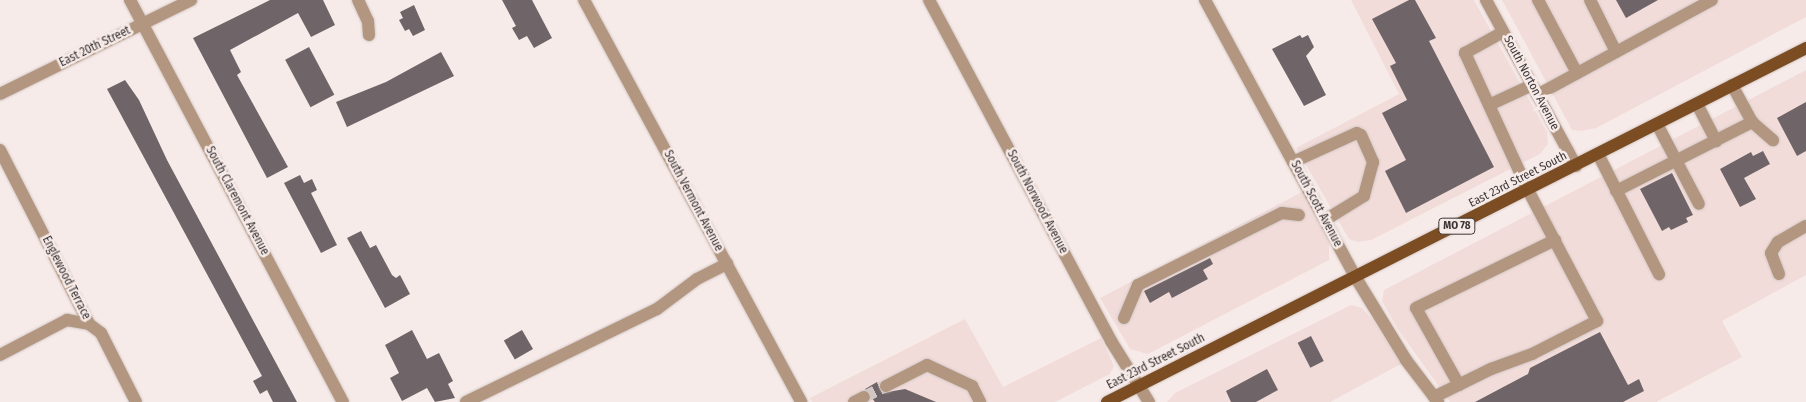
<!DOCTYPE html>
<html>
<head>
<meta charset="utf-8">
<style>
  body { margin:0 }
  #map { position:relative; width:1806px; height:402px; overflow:hidden; background:#f7ebe9; font-family:"Fira Sans Condensed",sans-serif }
  div>[style] { position:absolute }
  .built>* { inset:0; background:#f1dcd9 }
  .building>* { inset:0; background:#6f6568; transform-origin:0 0 }
  .minor-tunnel>* { height:12px; margin-top:-6px; transform-origin:0; background:repeating-linear-gradient(90deg,#d2c7c5 0 12px,transparent 0 18px) }
  .roads { filter:drop-shadow(0 0 1px #d2c7c5) drop-shadow(0 0 1px #d2c7c5) }
  .minor>* { height:12px; margin:-6px; padding:0 6px; transform-origin:6px; border-radius:6px; background:#b29680 }
  .major>* { height:12px; margin:-6px; padding:0 6px; transform-origin:6px; border-radius:6px; background:#7c4c22 }
  span { translate:-50% -50%; white-space:nowrap; text-align:center; line-height:1.15; -webkit-text-stroke:5px #f7ebe9; paint-order:stroke }
  .shield-label span { padding:1px 4px; background:#f7ebe9; border:1px solid; border-radius:4px; -webkit-text-stroke-width:0 }
  .shield-label { font-size:11px; color:#3c3736; font-weight:700 }
  .street-label { font-size:12px; color:#3c3736 }
</style>
</head>
<body>
<div id="map">
  <div class="built">
    <i style="clip-path:polygon(1351px 0,1474px 0,1547px 132px,1548px 144px,1540px 154px,1371px 240px,1358px 242px,1349px 239px,1296px 148px,1399px 94px)"></i>
    <i style="clip-path:polygon(1502px 0,1806px 0,1806px 17px,1596px 128px,1581px 131px,1572px 130px)"></i>
    <i style="clip-path:polygon(1806px 70px,1806px 275px,1722px 321px,1742px 357px,1656px 402px,1450px 402px,1397px 328px,1382px 301px,1384px 290px)"></i>
    <i style="clip-path:polygon(1302px 192px,1329px 240px,1329px 260px,1148px 354px,1130px 349px,1100px 298px)"></i>
    <i style="clip-path:polygon(1351px 305px,1362px 308px,1373px 320px,1401px 364px,1330px 402px,1167px 402px,1175px 393px)"></i>
    <i style="clip-path:polygon(965px 319px,1003px 387px,1101px 338px,1114px 366px,1110px 374px,1055px 402px,812px 402px,810px 398px)"></i>
  </div>
  <div class="building">
    <i style="clip-path:polygon(270px 0,323px 0,335px 25px,311px 37px,298px 13px,230px 50px,241px 72px,237px 75px,288px 167px,267px 178px,193px 38px)"></i>
    <i style="clip-path:polygon(502px 0,532px 0,552px 38px,534px 48px,527px 36px,519px 40px,512px 28px,516px 26px)"></i>
    <i style="clip-path:polygon(1409px 0,1415px 0,1436px 38px,1429px 41px,1494px 167px,1406px 213px,1385px 171px,1406px 160px,1382px 113px,1407px 100px,1390px 66px,1396px 63px,1372px 19px)"></i>
    <i style="clip-path:polygon(1616px 0,1658px 0,1626px 18px)"></i>
    <i style="clip-path:polygon(414px 5px,425px 30px,413px 36px,409px 29px,405px 31px,399px 20px,403px 18px,400px 12px)"></i>
    <i style="clip-path:polygon(1300px 35px,1302px 38px,1308px 35px,1314px 47px,1306px 56px,1326px 95px,1304px 106px,1272px 49px)"></i>
    <i style="left:309px;top:47px;width:54px;height:27px;rotate:62deg"></i>
    <i style="clip-path:polygon(441px 52px,454px 76px,347px 127px,336px 102px,386px 82px)"></i>
    <i style="clip-path:polygon(125px 80px,139px 100px,167px 160px,297px 402px,273px 402px,267px 390px,260px 394px,253px 381px,262px 376px,107px 89px)"></i>
    <i style="clip-path:polygon(1806px 102px,1806px 151px,1797px 156px,1777px 118px)"></i>
    <i style="clip-path:polygon(1763px 151px,1770px 164px,1744px 178px,1756px 199px,1740px 207px,1720px 169px,1751px 152px,1753px 156px)"></i>
    <i style="clip-path:polygon(1672px 173px,1693px 215px,1686px 218px,1688px 222px,1671px 230px,1669px 227px,1662px 231px,1640px 189px)"></i>
    <i style="clip-path:polygon(300px 175px,304px 183px,312px 179px,317px 190px,311px 193px,337px 245px,321px 253px,284px 183px)"></i>
    <i style="clip-path:polygon(361px 231px,370px 248px,376px 245px,392px 275px,396px 278px,400px 275px,410px 294px,385px 308px,347px 238px)"></i>
    <i style="clip-path:polygon(1210px 258px,1213px 264px,1203px 270px,1208px 279px,1172px 298px,1169px 292px,1150px 303px,1144px 291px)"></i>
    <i style="clip-path:polygon(412px 330px,427px 359px,439px 353px,453px 381px,448px 384px,455px 398px,435px 402px,427px 388px,402px 401px,390px 378px,399px 373px,385px 345px)"></i>
    <i style="left:522px;top:330px;width:22px;height:21px;rotate:60deg"></i>
    <i style="clip-path:polygon(1600px 332px,1628px 385px,1639px 379px,1644px 391px,1623px 402px,1475px 402px,1528px 374px,1530px 368px)"></i>
    <i style="left:1311px;top:336px;width:28px;height:15px;rotate:63deg"></i>
    <i style="clip-path:polygon(1267px 369px,1278px 390px,1256px 402px,1231px 402px,1226px 391px)"></i>
    <i style="clip-path:polygon(877px 382px,882px 393px,905px 389px,936px 402px,875px 402px,865px 389px)"></i>
  </div>
  <div class="minor-tunnel">
    <i style="left:864px;top:397px;width:25px;rotate:-27deg"></i>
  </div>
  <div class="roads">
    <div class="minor">
      <i style="left:130px;top:0;width:455px;rotate:62.1deg"></i>
      <i style="left:358px;top:0;width:23px;rotate:65deg"></i>
      <i style="left:368px;top:21px;width:14px;rotate:86deg"></i>
      <i style="left:584px;top:0;width:457px;rotate:61.6deg"></i>
      <i style="left:929px;top:0;width:387px;rotate:61.9deg"></i>
      <i style="left:1111px;top:341px;width:72px;rotate:58.1deg"></i>
      <i style="left:1205px;top:0;width:316px;rotate:61.5deg"></i>
      <i style="left:1356px;top:278px;width:96px;rotate:58.6deg"></i>
      <i style="left:1406px;top:360px;width:53px;rotate:52.7deg"></i>
      <i style="left:1486px;top:0;width:189px;rotate:61.5deg"></i>
      <i style="left:1538px;top:0;width:83px;rotate:61.9deg"></i>
      <i style="left:1590px;top:0;width:58px;rotate:63.4deg"></i>
      <i style="left:1732px;top:85px;width:42px;rotate:61.6deg"></i>
      <i style="left:1752px;top:122px;width:28px;rotate:41deg"></i>
      <i style="left:0;top:94px;width:213px;rotate:-26.2deg"></i>
      <i style="left:1537px;top:95px;width:199px;rotate:-28.5deg"></i>
      <i style="left:1697px;top:104px;width:42px;rotate:62.8deg"></i>
      <i style="left:1489px;top:105px;width:47px;rotate:-24.9deg"></i>
      <i style="left:1657px;top:124px;width:90px;rotate:62.3deg"></i>
      <i style="left:0;top:150px;width:195px;rotate:62.9deg"></i>
      <i style="left:89px;top:324px;width:15px;rotate:37deg"></i>
      <i style="left:101px;top:333px;width:77px;rotate:63.1deg"></i>
      <i style="left:1598px;top:154px;width:135px;rotate:63.1deg"></i>
      <i style="left:1293px;top:162px;width:70px;rotate:-24.4deg"></i>
      <i style="left:1357px;top:133px;width:4px;rotate:27deg"></i>
      <i style="left:1361px;top:135px;width:30px;rotate:66deg"></i>
      <i style="left:1373px;top:162px;width:35px;rotate:105deg"></i>
      <i style="left:1364px;top:196px;width:46px;rotate:148.4deg"></i>
      <i style="left:1616px;top:191px;width:153px;rotate:-26.9deg"></i>
      <i style="left:1779px;top:274px;width:22px;rotate:-111deg"></i>
      <i style="left:1771px;top:253px;width:13px;rotate:-58deg"></i>
      <i style="left:1778px;top:242px;width:32px;rotate:-30deg"></i>
      <i style="left:1124px;top:318px;width:36px;rotate:-67deg"></i>
      <i style="left:1138px;top:285px;width:161px;rotate:-26.6deg"></i>
      <i style="left:1282px;top:213px;width:17px;rotate:7deg"></i>
      <i style="left:0;top:355px;width:76px;rotate:-27.6deg"></i>
      <i style="left:67px;top:320px;width:22px;rotate:10deg"></i>
      <i style="left:1459px;top:385px;width:88px;rotate:-119.2deg"></i>
      <i style="left:1416px;top:308px;width:155px;rotate:-26.1deg"></i>
      <i style="left:886px;top:386px;width:46px;rotate:-27.1deg"></i>
      <i style="left:927px;top:365px;width:50px;rotate:25deg"></i>
      <i style="left:972px;top:386px;width:18px;rotate:63deg"></i>
      <i style="left:1434px;top:397px;width:64px;rotate:-26.2deg"></i>
      <i style="left:1491px;top:369px;width:44px;rotate:-20.1deg"></i>
      <i style="left:1532px;top:354px;width:73px;rotate:-26.9deg"></i>
      <i style="left:1597px;top:321px;width:148px;rotate:-117.8deg"></i>
      <i style="left:1528px;top:190px;width:151px;rotate:-114.7deg"></i>
      <i style="left:1465px;top:53px;width:43px;rotate:-28.9deg"></i>
      <i style="left:466px;top:402px;width:212px;rotate:-26deg"></i>
      <i style="left:657px;top:309px;width:50px;rotate:-36.9deg"></i>
      <i style="left:697px;top:279px;width:34px;rotate:-27deg"></i>
      <i style="left:854px;top:402px;width:11px;rotate:-27deg"></i>
    </div>
    <div class="major">
      <i style="left:1107px;top:402px;width:784px;rotate:-26.86deg"></i>
    </div>
  </div>
  <div class="shield-label">
    <span style="left:1457px;top:226px">MO 78</span>
  </div>
  <div class="street-label">
    <span style="left:95px;top:47px;rotate:-26deg">East 20th Street</span>
    <span style="left:1531px;top:83px;rotate:62deg">South Norton Avenue</span>
    <span style="left:1518px;top:180px;rotate:-27deg">East 23rd Street South</span>
    <span style="left:237px;top:201px;rotate:62deg">South Claremont Avenue</span>
    <span style="left:693px;top:201px;rotate:62deg">South Vermont Avenue</span>
    <span style="left:1037px;top:202px;rotate:62deg">South Norwood Avenue</span>
    <span style="left:1316px;top:204px;rotate:62deg">South Scott Avenue</span>
    <span style="left:66px;top:278px;rotate:63deg">Englewood Terrace</span>
    <span style="left:1156px;top:362px;rotate:-27deg">East 23rd Street South</span>
  </div>
</div>
</body>
</html>
